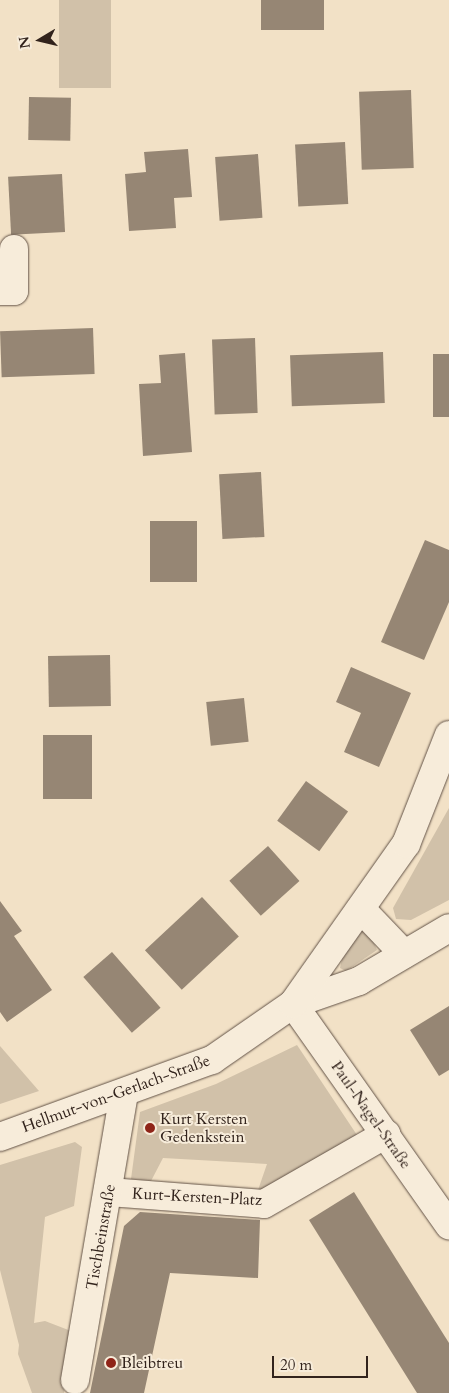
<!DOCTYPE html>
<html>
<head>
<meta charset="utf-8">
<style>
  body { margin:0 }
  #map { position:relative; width:449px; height:1393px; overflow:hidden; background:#f2e1c6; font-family:Cardo,serif }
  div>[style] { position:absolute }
  .green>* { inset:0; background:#d1c1a9; transform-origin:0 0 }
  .building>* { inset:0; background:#968674; transform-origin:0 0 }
  .roads { filter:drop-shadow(0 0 1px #625246) drop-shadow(0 0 1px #625246) }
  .minor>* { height:28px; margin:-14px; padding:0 14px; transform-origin:14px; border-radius:14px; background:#f7ecda }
  .dots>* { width:14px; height:14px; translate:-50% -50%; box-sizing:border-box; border:2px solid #f7ecda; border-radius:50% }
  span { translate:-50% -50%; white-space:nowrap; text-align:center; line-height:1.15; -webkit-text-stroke:4px #f7ecda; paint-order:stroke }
  .street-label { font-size:16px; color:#32231c }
  .poi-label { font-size:16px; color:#32231c }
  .left { translate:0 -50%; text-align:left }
  .north { position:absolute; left:15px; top:15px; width:50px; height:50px; -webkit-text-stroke:4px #f7ecda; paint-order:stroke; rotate:261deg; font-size:14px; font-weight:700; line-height:20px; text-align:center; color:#32231c }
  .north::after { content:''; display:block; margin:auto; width:18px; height:22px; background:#32231c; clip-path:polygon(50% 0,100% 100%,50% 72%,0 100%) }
  .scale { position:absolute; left:272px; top:1356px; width:96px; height:22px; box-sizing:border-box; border:2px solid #32231c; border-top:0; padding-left:6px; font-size:15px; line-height:18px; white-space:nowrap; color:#32231c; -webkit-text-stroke:4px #f7ecda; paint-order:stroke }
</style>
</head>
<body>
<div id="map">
  <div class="green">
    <i style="left:59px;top:0;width:52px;height:88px"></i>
    <i style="clip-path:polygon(449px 808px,449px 900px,411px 920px,396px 919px,393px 908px)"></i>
    <i style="clip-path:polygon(359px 929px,370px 934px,377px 950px,346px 971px,340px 968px,344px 950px)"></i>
    <i style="clip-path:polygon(297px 1045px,357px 1135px,267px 1191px,258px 1190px,267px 1164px,163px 1158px,151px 1181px,131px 1179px,140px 1112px,216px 1084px)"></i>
    <i style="clip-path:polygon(0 1046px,39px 1091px,0 1104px)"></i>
    <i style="clip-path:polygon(75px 1142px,82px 1147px,74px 1206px,45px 1217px,34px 1323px,45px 1321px,71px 1331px,64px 1393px,32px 1393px,18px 1354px,19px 1345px,0 1270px,0 1165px)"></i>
  </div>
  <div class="building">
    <i style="left:261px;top:0;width:63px;height:30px"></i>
    <i style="left:411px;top:90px;width:78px;height:52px;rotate:88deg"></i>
    <i style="left:29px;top:97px;width:42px;height:43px;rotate:1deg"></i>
    <i style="left:345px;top:142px;width:62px;height:50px;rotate:87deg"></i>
    <i style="clip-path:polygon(188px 149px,192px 197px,174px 198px,176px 228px,129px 231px,125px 174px,146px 172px,144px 152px)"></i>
    <i style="left:258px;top:154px;width:64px;height:43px;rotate:86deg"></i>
    <i style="left:62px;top:174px;width:58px;height:54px;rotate:87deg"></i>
    <i style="left:93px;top:328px;width:46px;height:93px;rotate:88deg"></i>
    <i style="left:255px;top:338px;width:75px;height:43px;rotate:88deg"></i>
    <i style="left:383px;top:352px;width:51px;height:93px;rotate:88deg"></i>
    <i style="clip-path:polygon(185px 353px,192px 452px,143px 456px,139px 384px,161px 383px,159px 355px)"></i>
    <i style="left:449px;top:354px;width:63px;height:16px;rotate:90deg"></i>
    <i style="left:261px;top:472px;width:65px;height:42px;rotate:87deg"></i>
    <i style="left:150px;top:521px;width:47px;height:61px"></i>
    <i style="clip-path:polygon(425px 540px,449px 550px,449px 602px,424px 660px,381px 642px)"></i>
    <i style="left:110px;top:655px;width:51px;height:62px;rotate:89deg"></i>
    <i style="clip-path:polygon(351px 667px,411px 693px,379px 767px,344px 752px,361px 713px,336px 702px)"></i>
    <i style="left:244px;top:698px;width:44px;height:38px;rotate:84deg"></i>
    <i style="left:43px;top:735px;width:49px;height:64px"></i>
    <i style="left:306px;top:781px;width:52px;height:49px;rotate:36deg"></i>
    <i style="left:268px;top:846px;width:47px;height:52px;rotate:48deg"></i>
    <i style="left:202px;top:897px;width:54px;height:78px;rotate:47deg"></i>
    <i style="clip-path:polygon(0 901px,22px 931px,14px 936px,52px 990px,7px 1022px,0 1012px)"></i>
    <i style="left:112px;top:952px;width:74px;height:38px;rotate:49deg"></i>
    <i style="clip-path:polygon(449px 1006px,449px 1070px,439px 1076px,410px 1030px)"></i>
    <i style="clip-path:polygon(354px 1192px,449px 1343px,449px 1393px,417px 1393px,309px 1220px)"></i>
    <i style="clip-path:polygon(140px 1212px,260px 1220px,258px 1278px,170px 1273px,144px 1393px,90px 1393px,124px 1226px)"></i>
  </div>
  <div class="roads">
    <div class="minor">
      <i style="left:0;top:291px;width:14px"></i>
      <i style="left:14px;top:291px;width:42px;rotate:-90deg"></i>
      <i style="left:361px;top:909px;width:62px;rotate:46.3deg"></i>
      <i style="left:293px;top:1004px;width:271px;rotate:54.8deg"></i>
      <i style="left:293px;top:1004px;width:70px;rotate:-19.2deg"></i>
      <i style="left:359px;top:981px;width:104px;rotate:-30.5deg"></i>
      <i style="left:0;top:1137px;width:226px;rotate:-20deg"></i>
      <i style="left:212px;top:1060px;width:98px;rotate:-34.7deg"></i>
      <i style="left:293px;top:1004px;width:196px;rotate:-54.8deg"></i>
      <i style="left:406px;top:844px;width:117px;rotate:-68.5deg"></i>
      <i style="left:109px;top:1192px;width:155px;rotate:4.4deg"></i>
      <i style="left:264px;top:1204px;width:141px;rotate:-29.8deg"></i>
      <i style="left:75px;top:1380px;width:291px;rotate:-80.3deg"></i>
    </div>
  </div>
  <div class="dots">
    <i style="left:150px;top:1128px;background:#8f2418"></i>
    <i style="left:111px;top:1363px;background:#8f2418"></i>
  </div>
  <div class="street-label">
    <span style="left:116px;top:1094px;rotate:-20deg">Hellmut-von-Gerlach-Straße</span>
    <span style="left:371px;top:1115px;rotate:55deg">Paul-Nagel-Straße</span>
    <span style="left:197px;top:1197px;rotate:3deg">Kurt-Kersten-Platz</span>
    <span style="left:101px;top:1237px;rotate:-80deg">Tischbeinstraße</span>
  </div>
  <div class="poi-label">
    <span class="left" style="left:160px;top:1128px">Kurt Kersten<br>Gedenkstein</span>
    <span class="left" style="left:121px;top:1363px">Bleibtreu</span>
  </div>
  <div class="north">N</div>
  <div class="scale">20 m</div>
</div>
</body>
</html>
